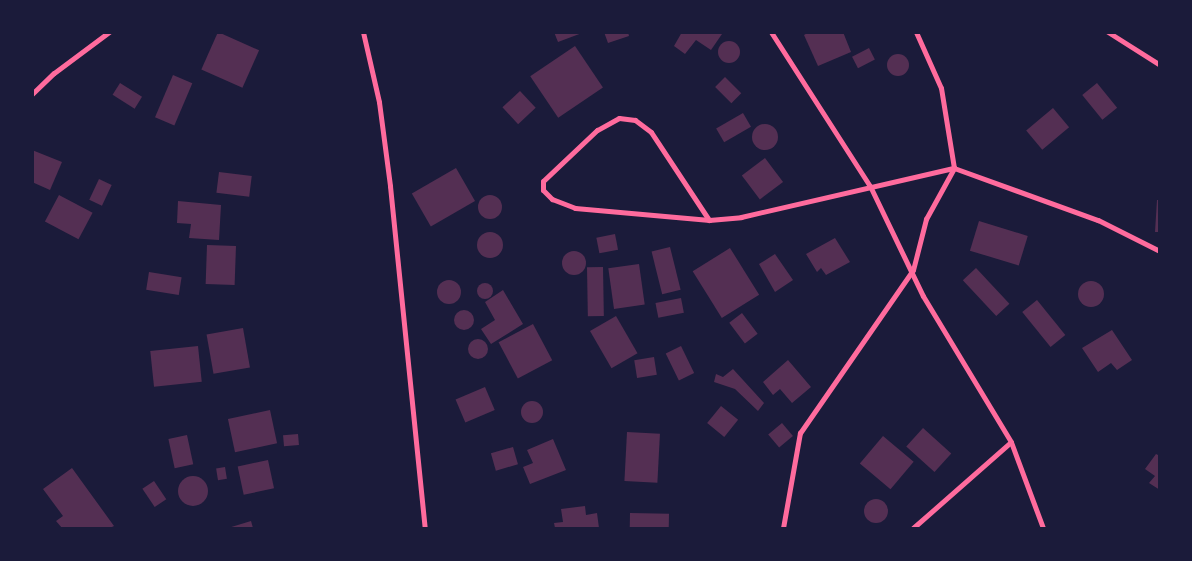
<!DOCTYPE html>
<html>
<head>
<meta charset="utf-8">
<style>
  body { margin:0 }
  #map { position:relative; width:1192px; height:561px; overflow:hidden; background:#1b1b3a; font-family:Montserrat,sans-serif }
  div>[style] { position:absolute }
  .building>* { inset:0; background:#542f53; transform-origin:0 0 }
  .round { border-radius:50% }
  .minor>* { height:5px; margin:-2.5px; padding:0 2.5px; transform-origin:2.5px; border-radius:2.5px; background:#ff6b9d }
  span { translate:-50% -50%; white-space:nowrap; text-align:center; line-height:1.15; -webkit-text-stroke:5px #1b1b3a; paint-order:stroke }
  .frame { position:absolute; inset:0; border:34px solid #1b1b3a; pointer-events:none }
</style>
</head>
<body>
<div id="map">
  <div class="building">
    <i style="left:218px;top:32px;width:45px;height:41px;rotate:24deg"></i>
    <i style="clip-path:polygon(554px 32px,582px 32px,582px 33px,558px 42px)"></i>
    <i style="clip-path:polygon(604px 32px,628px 32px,629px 36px,608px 43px)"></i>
    <i style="clip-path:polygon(682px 32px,720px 32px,722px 34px,711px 50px,696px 40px,685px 54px,674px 46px)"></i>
    <i style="clip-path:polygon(809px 32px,843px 32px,851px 52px,818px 66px,804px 35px)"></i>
    <i class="round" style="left:718px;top:41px;width:22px;height:22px"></i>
    <i style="left:575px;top:46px;width:50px;height:54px;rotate:56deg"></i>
    <i style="left:869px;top:48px;width:13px;height:19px;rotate:63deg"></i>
    <i class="round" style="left:887px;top:54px;width:22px;height:22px"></i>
    <i style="left:173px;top:75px;width:21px;height:46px;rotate:23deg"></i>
    <i style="left:725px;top:77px;width:23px;height:14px;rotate:45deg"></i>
    <i style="left:120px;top:83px;width:26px;height:14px;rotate:32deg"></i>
    <i style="left:1097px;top:83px;width:32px;height:19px;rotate:51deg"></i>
    <i style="left:520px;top:91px;width:23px;height:24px;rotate:47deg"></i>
    <i style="left:1053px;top:108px;width:25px;height:35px;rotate:50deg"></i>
    <i style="left:743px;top:113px;width:16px;height:31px;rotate:60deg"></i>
    <i class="round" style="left:752px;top:124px;width:26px;height:26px"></i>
    <i style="clip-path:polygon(32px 150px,62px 162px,50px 190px,32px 182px)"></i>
    <i style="left:765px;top:158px;width:30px;height:29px;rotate:53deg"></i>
    <i style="left:456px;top:168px;width:38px;height:51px;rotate:60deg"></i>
    <i style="left:219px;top:172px;width:33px;height:21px;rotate:7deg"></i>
    <i style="left:99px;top:179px;width:14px;height:23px;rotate:25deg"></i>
    <i style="left:59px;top:195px;width:38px;height:30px;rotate:28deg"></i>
    <i class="round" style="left:478px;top:195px;width:24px;height:24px"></i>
    <i style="clip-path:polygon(1157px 200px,1160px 200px,1160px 232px,1155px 232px)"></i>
    <i style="clip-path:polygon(178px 201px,221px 205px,219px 240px,189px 238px,191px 224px,177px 223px)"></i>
    <i style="left:979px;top:221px;width:51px;height:31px;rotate:17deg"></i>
    <i class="round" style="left:477px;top:232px;width:26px;height:26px"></i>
    <i style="left:615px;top:234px;width:16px;height:19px;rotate:79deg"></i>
    <i style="clip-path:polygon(835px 238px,850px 262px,826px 275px,821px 268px,817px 272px,806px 254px)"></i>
    <i style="left:207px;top:245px;width:29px;height:39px;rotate:2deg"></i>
    <i style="left:670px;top:247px;width:44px;height:19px;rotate:76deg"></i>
    <i style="left:730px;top:248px;width:55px;height:44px;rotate:58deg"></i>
    <i class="round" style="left:562px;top:251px;width:24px;height:24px"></i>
    <i style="clip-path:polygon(775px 254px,793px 280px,775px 292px,759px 264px)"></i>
    <i style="left:639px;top:264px;width:41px;height:31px;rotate:82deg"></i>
    <i style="left:603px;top:267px;width:49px;height:16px;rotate:89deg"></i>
    <i style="left:976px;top:268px;width:49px;height:18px;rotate:47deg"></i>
    <i style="left:149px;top:272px;width:33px;height:18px;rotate:9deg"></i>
    <i class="round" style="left:437px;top:280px;width:24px;height:24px"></i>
    <i class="round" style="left:1078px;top:281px;width:26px;height:26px"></i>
    <i class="round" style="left:477px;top:283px;width:16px;height:16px"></i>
    <i style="clip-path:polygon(503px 290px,523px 324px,491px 344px,481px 329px,495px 320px,485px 302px)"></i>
    <i style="left:681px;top:298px;width:15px;height:26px;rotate:79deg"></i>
    <i style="left:1037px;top:300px;width:45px;height:19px;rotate:51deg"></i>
    <i class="round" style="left:454px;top:310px;width:20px;height:20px"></i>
    <i style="left:742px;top:313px;width:26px;height:16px;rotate:53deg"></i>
    <i style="left:616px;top:316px;width:43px;height:30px;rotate:60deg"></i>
    <i style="left:533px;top:324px;width:41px;height:39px;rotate:62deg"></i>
    <i style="left:243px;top:328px;width:40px;height:37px;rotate:80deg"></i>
    <i style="clip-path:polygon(1112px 330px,1132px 360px,1117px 370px,1111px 363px,1098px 372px,1082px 348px)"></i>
    <i class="round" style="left:468px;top:339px;width:20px;height:20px"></i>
    <i style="left:198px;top:346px;width:36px;height:48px;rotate:84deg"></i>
    <i style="left:681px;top:346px;width:30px;height:17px;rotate:64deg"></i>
    <i style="left:654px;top:357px;width:18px;height:20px;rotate:81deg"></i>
    <i style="clip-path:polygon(788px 360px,811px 387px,792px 403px,780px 389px,773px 395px,763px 382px)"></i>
    <i style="clip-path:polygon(733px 369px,764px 403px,758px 411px,735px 389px,714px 382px,716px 374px,723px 377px)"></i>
    <i style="left:485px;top:387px;width:25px;height:32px;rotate:67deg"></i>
    <i class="round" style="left:521px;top:401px;width:22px;height:22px"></i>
    <i style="left:721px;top:406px;width:22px;height:22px;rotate:39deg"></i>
    <i style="left:270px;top:410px;width:34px;height:43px;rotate:78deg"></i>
    <i style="left:782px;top:423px;width:17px;height:18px;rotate:50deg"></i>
    <i style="left:923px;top:428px;width:38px;height:25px;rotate:42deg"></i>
    <i style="left:627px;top:432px;width:33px;height:49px;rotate:3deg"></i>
    <i style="left:298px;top:434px;width:11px;height:15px;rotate:85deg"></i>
    <i style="left:187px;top:435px;width:30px;height:19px;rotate:78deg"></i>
    <i style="left:883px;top:436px;width:40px;height:36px;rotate:40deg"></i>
    <i style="clip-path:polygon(553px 439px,566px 470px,530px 484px,523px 467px,533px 463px,527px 450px)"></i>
    <i style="left:513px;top:447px;width:18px;height:23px;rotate:74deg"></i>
    <i style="clip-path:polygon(1156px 454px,1160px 456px,1160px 490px,1149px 483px,1155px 476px,1145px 469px)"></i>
    <i style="left:268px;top:460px;width:29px;height:31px;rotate:78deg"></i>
    <i style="left:225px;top:467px;width:12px;height:9px;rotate:81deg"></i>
    <i style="clip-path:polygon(72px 468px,114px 526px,110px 528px,62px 528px,56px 521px,63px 516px,43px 489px)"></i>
    <i class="round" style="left:178px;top:476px;width:30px;height:30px"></i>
    <i style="left:154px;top:481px;width:22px;height:14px;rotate:56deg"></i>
    <i class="round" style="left:864px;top:499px;width:24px;height:24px"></i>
    <i style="clip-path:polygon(585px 506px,586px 515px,597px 513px,599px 528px,555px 528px,554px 523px,563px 522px,561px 509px)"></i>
    <i style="left:630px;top:513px;width:39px;height:15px;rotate:1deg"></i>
    <i style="clip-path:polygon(251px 521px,253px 528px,228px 528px)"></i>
  </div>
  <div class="minor">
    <i style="left:363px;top:32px;width:72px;rotate:77.1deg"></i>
    <i style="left:379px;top:102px;width:85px;rotate:82.5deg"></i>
    <i style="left:390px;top:186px;width:344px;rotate:84.2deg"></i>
    <i style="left:771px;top:32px;width:183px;rotate:57.3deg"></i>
    <i style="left:870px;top:186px;width:122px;rotate:64.3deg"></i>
    <i style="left:923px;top:296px;width:170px;rotate:58.9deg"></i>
    <i style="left:1011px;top:442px;width:92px;rotate:69.6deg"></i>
    <i style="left:1108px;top:32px;width:62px;rotate:32.4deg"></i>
    <i style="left:32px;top:94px;width:30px;rotate:-44deg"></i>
    <i style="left:54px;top:73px;width:69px;rotate:-36.7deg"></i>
    <i style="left:709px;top:220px;width:105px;rotate:-123.4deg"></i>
    <i style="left:651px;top:132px;width:20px;rotate:-143deg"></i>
    <i style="left:635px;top:120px;width:16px;rotate:-173deg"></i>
    <i style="left:619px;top:118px;width:25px;rotate:151deg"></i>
    <i style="left:597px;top:130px;width:74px;rotate:136.6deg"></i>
    <i style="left:543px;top:181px;width:9px;rotate:90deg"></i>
    <i style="left:543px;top:190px;width:13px;rotate:45deg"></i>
    <i style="left:552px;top:199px;width:25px;rotate:21deg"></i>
    <i style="left:575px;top:208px;width:135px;rotate:5.1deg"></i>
    <i style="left:709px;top:220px;width:32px;rotate:-5deg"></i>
    <i style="left:741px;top:217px;width:219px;rotate:-13deg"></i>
    <i style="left:954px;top:168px;width:153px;rotate:19.9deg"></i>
    <i style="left:1098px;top:220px;width:69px;rotate:26.6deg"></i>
    <i style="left:783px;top:528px;width:97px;rotate:-79.9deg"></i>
    <i style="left:800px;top:433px;width:198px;rotate:-55.3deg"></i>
    <i style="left:913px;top:270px;width:53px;rotate:-75.7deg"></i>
    <i style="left:926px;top:219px;width:58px;rotate:-61.2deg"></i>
    <i style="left:954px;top:168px;width:81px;rotate:-99.2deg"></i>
    <i style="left:941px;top:88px;width:61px;rotate:-114.1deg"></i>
    <i style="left:913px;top:528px;width:130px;rotate:-41.3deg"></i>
  </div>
  <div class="frame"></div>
</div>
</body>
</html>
